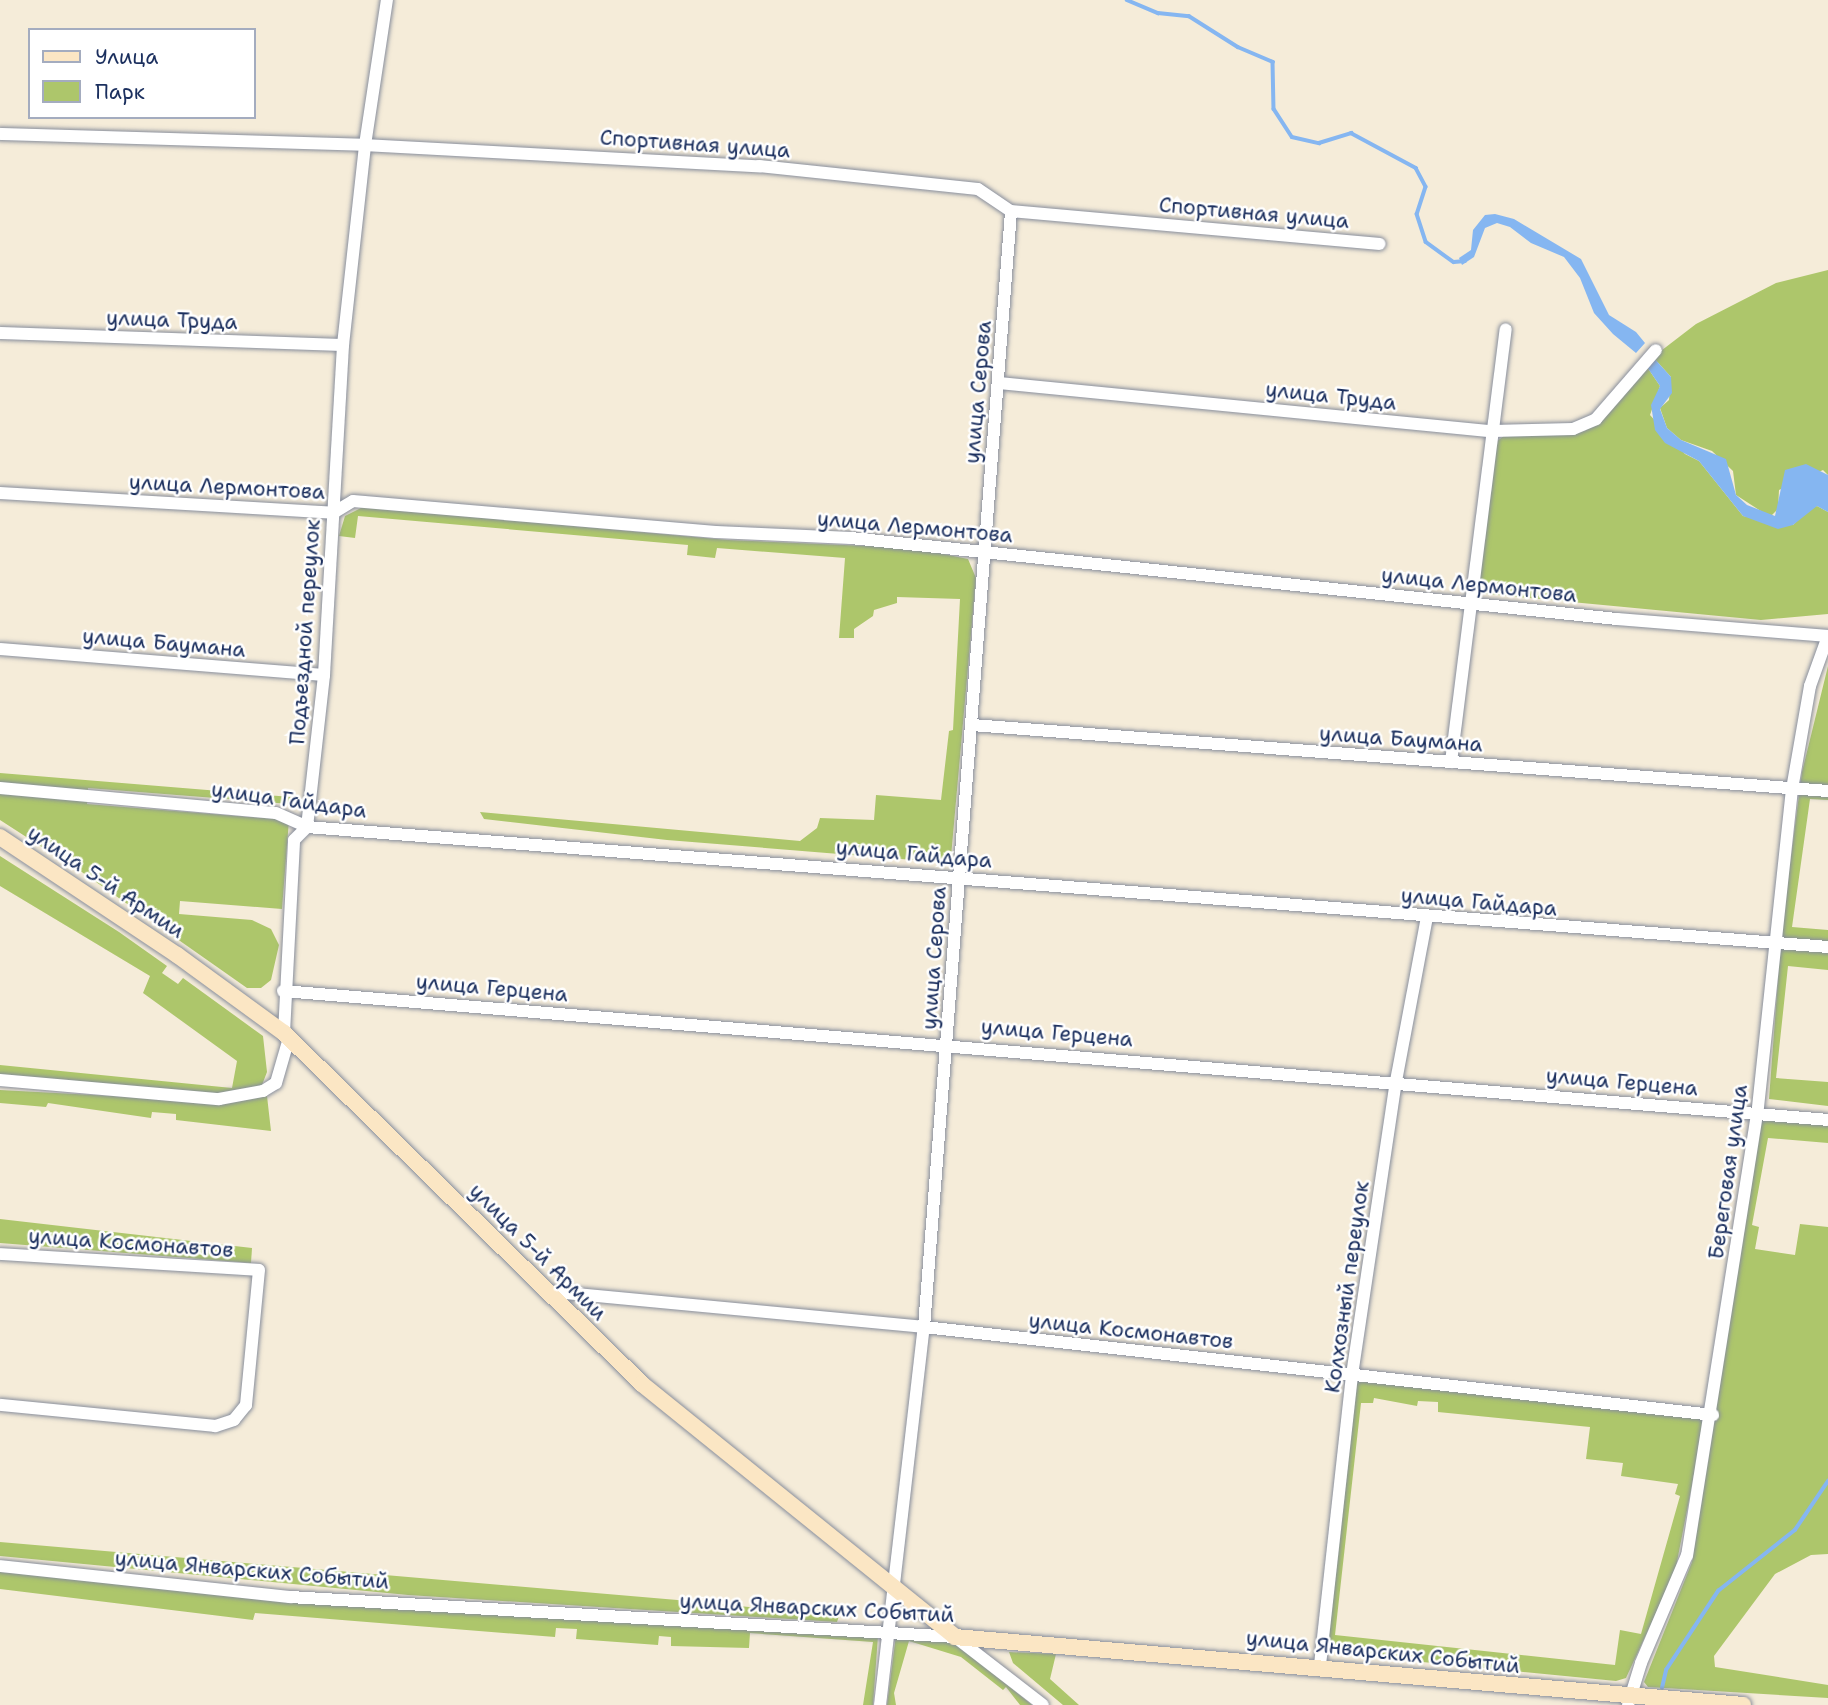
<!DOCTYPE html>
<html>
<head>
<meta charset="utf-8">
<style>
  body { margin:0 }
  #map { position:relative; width:1828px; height:1705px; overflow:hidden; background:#f5ecd9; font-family:"Shantell Sans",sans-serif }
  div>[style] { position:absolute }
  .green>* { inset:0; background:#adc66b }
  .water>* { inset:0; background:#85b6f1 }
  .stream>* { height:3.5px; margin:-1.75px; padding:0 1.75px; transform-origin:1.75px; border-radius:1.75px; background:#85b6f1 }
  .roads { filter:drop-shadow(0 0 2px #888e9c) drop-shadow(0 0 2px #888e9c) }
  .street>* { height:12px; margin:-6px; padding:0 6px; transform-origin:6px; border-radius:6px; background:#fff }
  .secondary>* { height:16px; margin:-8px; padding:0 8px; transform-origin:8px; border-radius:8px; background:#fbe6c4 }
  span { translate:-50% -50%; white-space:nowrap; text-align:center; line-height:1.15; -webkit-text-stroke:5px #fff; paint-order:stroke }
  .street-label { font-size:21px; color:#1b2f5e }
  .legend { position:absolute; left:28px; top:28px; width:228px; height:91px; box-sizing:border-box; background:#fff; border:2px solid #a4acbf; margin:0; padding:9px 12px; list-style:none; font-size:21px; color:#1b2f5e }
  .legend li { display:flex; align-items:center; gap:14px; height:35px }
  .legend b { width:35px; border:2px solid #a4acbf }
</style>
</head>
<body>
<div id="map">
  <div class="green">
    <i style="clip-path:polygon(1828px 270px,1828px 475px,1823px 470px,1779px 490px,1778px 509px,1770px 517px,1736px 495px,1733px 471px,1712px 451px,1681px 440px,1667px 428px,1660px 408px,1669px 400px,1671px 377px,1653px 357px,1696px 324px,1776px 283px)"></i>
    <i style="clip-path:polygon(1645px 364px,1660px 386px,1650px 415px,1685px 454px,1699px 461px,1743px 516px,1793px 525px,1808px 509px,1817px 506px,1828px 512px,1828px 614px,1761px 620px,1477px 593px,1496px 442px,1505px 435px,1585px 431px,1609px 411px)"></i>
    <i style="clip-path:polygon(363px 507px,728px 540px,914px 548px,968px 559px,976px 578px,951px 857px,938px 862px,667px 840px,484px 819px,480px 812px,800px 841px,817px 828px,820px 818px,874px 820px,876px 795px,941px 800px,949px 731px,953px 730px,960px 599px,897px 597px,897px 603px,874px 610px,873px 616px,854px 629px,854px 638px,839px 638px,845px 558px,717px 548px,715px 558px,687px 555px,688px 545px,358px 516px,355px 538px,339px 536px,345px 516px)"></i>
    <i style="clip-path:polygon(1828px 666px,1828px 800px,1810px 799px,1792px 927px,1828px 930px,1828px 970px,1788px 966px,1776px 1078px,1828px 1082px,1828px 1106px,1769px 1099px,1782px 926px,1802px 772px)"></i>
    <i style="clip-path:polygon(0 773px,291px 797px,290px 804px,88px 788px,87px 804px,289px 820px,282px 909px,180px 901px,179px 914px,252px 920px,271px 929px,279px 945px,271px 980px,261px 988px,247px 988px,69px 863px,74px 853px,54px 841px,48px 851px,0 820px)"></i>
    <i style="clip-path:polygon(0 856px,119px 932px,167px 966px,162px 973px,178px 984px,183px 978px,263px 1036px,267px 1072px,262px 1085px,230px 1095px,0 1077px,0 1065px,232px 1088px,237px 1061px,143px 993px,150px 976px,0 886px)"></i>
    <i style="clip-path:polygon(0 1090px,225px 1102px,267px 1096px,271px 1131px,176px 1120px,176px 1114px,152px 1112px,151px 1118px,48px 1103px,46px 1107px,0 1103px)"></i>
    <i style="clip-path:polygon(1758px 1118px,1828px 1124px,1828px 1143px,1768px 1138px,1752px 1225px,1759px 1227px,1755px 1249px,1795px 1255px,1800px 1224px,1828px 1227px,1828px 1554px,1811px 1555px,1775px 1574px,1714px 1656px,1715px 1667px,1828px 1685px,1828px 1698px,1648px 1687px,1644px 1682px,1692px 1562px)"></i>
    <i style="clip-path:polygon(0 1219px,252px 1248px,251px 1263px,0 1243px)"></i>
    <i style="clip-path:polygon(evenodd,1354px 1380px,1705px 1418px,1675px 1572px,1626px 1678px,1616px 1681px,1342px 1654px,1327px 1647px,1354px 1380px,1374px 1398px,1417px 1406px,1418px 1401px,1438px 1402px,1438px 1412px,1590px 1427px,1586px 1459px,1623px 1463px,1621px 1476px,1678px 1484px,1675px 1494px,1680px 1496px,1641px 1634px,1620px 1630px,1615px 1665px,1335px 1635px,1361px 1403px,1373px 1403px,1374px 1398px)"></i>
    <i style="clip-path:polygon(0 1542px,689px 1601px,839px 1616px,837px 1622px,408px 1595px,0 1556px)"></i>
    <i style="clip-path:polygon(0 1572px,878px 1636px,873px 1705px,863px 1705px,873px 1642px,750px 1633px,749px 1648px,671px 1646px,671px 1637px,659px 1636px,658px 1645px,576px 1639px,577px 1629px,556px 1628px,555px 1637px,255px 1613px,253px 1620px,0 1589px)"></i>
    <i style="clip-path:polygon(896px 1635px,932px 1635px,959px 1646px,1032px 1705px,1020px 1705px,1006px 1687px,1003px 1690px,961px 1657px,909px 1641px,894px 1693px,896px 1705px,887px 1705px)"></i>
    <i style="clip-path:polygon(1009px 1652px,1056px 1654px,1050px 1679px,1079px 1705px,1063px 1705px,1013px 1663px)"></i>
  </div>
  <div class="water">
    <i style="clip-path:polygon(1495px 214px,1514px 219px,1581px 259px,1609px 315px,1636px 332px,1645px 343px,1636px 353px,1613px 334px,1594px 313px,1580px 278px,1564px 257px,1531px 243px,1510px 227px,1497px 223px,1485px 228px,1474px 257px,1462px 265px,1459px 258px,1471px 250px,1473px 230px,1485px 215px)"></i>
    <i style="clip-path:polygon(1653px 357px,1671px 377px,1672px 393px,1660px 409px,1667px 428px,1681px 440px,1726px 459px,1736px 495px,1747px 505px,1775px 516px,1785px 470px,1806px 464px,1828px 475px,1828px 512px,1817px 506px,1793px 525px,1778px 529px,1743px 516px,1699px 461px,1665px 443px,1655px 430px,1651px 405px,1660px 386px,1645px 364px)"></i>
  </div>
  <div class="stream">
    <i style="left:1127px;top:0;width:34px;rotate:23deg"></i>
    <i style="left:1158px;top:13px;width:31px;rotate:6deg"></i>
    <i style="left:1189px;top:16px;width:58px;rotate:32.3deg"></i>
    <i style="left:1238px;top:47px;width:38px;rotate:23deg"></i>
    <i style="left:1273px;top:62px;width:47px;rotate:88.8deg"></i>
    <i style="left:1274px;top:109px;width:33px;rotate:57deg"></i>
    <i style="left:1292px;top:137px;width:28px;rotate:13deg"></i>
    <i style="left:1319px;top:143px;width:34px;rotate:-17deg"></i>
    <i style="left:1351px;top:133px;width:74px;rotate:28.3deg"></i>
    <i style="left:1416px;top:168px;width:21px;rotate:62deg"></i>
    <i style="left:1426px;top:187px;width:28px;rotate:108deg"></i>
    <i style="left:1417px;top:214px;width:29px;rotate:72deg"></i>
    <i style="left:1426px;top:242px;width:34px;rotate:36deg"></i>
    <i style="left:1454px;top:262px;width:11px;rotate:-5deg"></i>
    <i style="left:1662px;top:1688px;width:18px;rotate:-77deg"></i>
    <i style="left:1666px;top:1670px;width:95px;rotate:-56.6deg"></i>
    <i style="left:1718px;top:1591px;width:98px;rotate:-38.4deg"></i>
    <i style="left:1795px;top:1530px;width:59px;rotate:-56deg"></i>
  </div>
  <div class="roads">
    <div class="street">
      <i style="left:0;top:134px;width:365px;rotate:1.7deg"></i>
      <i style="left:365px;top:145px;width:395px;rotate:3.1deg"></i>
      <i style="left:759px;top:166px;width:220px;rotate:6deg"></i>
      <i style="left:978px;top:189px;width:40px;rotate:34deg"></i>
      <i style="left:1011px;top:211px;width:370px;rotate:5.1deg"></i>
      <i style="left:0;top:333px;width:343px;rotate:2deg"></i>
      <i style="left:999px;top:383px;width:494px;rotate:5.6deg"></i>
      <i style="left:1491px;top:431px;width:82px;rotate:-1.4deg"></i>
      <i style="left:1573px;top:429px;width:25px;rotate:-23deg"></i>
      <i style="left:1596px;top:419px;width:91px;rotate:-49deg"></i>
      <i style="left:0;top:493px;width:334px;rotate:3.4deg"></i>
      <i style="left:333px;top:513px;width:23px;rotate:-31deg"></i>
      <i style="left:353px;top:501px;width:364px;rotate:4.9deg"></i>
      <i style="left:716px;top:532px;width:135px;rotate:2.5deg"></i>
      <i style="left:851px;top:538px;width:770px;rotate:6.04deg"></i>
      <i style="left:1617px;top:619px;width:212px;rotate:4.6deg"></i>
      <i style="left:1828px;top:636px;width:53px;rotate:109.8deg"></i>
      <i style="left:1810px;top:686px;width:105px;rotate:99.9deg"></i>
      <i style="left:1792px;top:789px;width:327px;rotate:96.1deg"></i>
      <i style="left:1757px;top:1114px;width:447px;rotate:99deg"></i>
      <i style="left:1687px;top:1555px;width:117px;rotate:113.1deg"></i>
      <i style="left:1641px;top:1663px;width:44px;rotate:107.2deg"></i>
      <i style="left:0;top:649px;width:325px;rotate:4.6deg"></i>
      <i style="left:972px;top:725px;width:859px;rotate:4.41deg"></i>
      <i style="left:1451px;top:762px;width:436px;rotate:-82.8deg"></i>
      <i style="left:0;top:788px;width:277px;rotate:5.2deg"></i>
      <i style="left:276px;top:813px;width:34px;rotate:24deg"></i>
      <i style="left:307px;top:827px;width:1526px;rotate:4.51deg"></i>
      <i style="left:283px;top:991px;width:1550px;rotate:4.77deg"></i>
      <i style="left:284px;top:1033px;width:193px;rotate:-87deg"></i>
      <i style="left:294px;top:840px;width:18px;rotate:-45deg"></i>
      <i style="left:307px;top:827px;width:153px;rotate:-83.6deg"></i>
      <i style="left:324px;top:675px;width:331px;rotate:-86.7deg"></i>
      <i style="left:343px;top:345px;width:201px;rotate:-83.7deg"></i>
      <i style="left:365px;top:145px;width:147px;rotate:-81.4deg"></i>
      <i style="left:0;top:1080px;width:220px;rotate:5deg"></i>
      <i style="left:219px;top:1099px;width:45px;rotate:-10.3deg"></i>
      <i style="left:263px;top:1091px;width:15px;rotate:-32deg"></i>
      <i style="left:276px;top:1083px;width:47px;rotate:-73.9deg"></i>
      <i style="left:0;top:1254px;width:259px;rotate:3.5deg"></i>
      <i style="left:259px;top:1270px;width:136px;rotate:95.5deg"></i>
      <i style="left:246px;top:1405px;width:19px;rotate:129deg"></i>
      <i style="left:234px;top:1420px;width:20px;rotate:162deg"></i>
      <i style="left:215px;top:1426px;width:216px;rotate:-174.4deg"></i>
      <i style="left:545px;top:1291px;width:381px;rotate:5.4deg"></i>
      <i style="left:924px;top:1327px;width:794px;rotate:6.36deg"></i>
      <i style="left:0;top:1566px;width:292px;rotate:6.1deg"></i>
      <i style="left:290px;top:1597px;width:666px;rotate:3.44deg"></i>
      <i style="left:955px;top:1637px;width:111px;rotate:37.7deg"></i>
      <i style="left:1320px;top:1665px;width:292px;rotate:-83.7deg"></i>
      <i style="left:1352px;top:1375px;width:297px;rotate:-81.5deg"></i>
      <i style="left:1396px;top:1081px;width:167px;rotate:-79.3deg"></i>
      <i style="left:880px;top:1705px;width:381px;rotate:-83.4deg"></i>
      <i style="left:924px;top:1327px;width:1119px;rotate:-85.54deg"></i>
    </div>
    <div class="secondary">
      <i style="left:0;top:837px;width:213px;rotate:33.7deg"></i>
      <i style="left:177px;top:955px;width:132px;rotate:36.1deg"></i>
      <i style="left:284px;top:1033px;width:501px;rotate:44.43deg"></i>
      <i style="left:642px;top:1384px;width:402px;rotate:38.9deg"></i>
      <i style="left:955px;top:1637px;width:791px;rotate:4.93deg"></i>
    </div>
  </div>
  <div class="street-label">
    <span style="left:695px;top:144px;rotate:4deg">Спортивная улица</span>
    <span style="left:1254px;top:213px;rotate:5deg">Спортивная улица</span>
    <span style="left:172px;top:320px;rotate:2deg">улица Труда</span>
    <span style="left:978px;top:392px;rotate:-85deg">улица Серова</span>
    <span style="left:1331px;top:396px;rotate:6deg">улица Труда</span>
    <span style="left:227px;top:487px;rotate:3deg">улица Лермонтова</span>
    <span style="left:915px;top:527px;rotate:5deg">улица Лермонтова</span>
    <span style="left:1479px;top:585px;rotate:6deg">улица Лермонтова</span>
    <span style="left:305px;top:632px;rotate:-86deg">Подъездной переулок</span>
    <span style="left:164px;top:643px;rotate:5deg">улица Баумана</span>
    <span style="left:1401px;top:739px;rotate:4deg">улица Баумана</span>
    <span style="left:289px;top:800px;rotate:8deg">улица Гайдара</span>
    <span style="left:914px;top:854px;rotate:5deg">улица Гайдара</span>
    <span style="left:106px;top:882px;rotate:34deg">улица 5-й Армии</span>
    <span style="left:1479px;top:902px;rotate:5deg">улица Гайдара</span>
    <span style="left:934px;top:958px;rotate:-86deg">улица Серова</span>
    <span style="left:492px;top:988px;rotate:5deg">улица Герцена</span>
    <span style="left:1057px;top:1033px;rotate:5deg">улица Герцена</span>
    <span style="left:1622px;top:1082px;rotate:5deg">улица Герцена</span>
    <span style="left:1728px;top:1172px;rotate:-82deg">Береговая улица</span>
    <span style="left:131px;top:1243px;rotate:4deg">улица Космонавтов</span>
    <span style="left:538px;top:1252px;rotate:45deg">улица 5-й Армии</span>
    <span style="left:1347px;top:1287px;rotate:-82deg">Колхозный переулок</span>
    <span style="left:1131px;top:1331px;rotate:6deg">улица Космонавтов</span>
    <span style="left:252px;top:1570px;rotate:5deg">улица Январских Событий</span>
    <span style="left:817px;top:1608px;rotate:3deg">улица Январских Событий</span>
    <span style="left:1383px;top:1652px;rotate:6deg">улица Январских Событий</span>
  </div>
  <ul class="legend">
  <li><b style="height:9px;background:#fbe6c4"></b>Улица</li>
  <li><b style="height:19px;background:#adc66b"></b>Парк</li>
  </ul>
</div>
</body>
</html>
